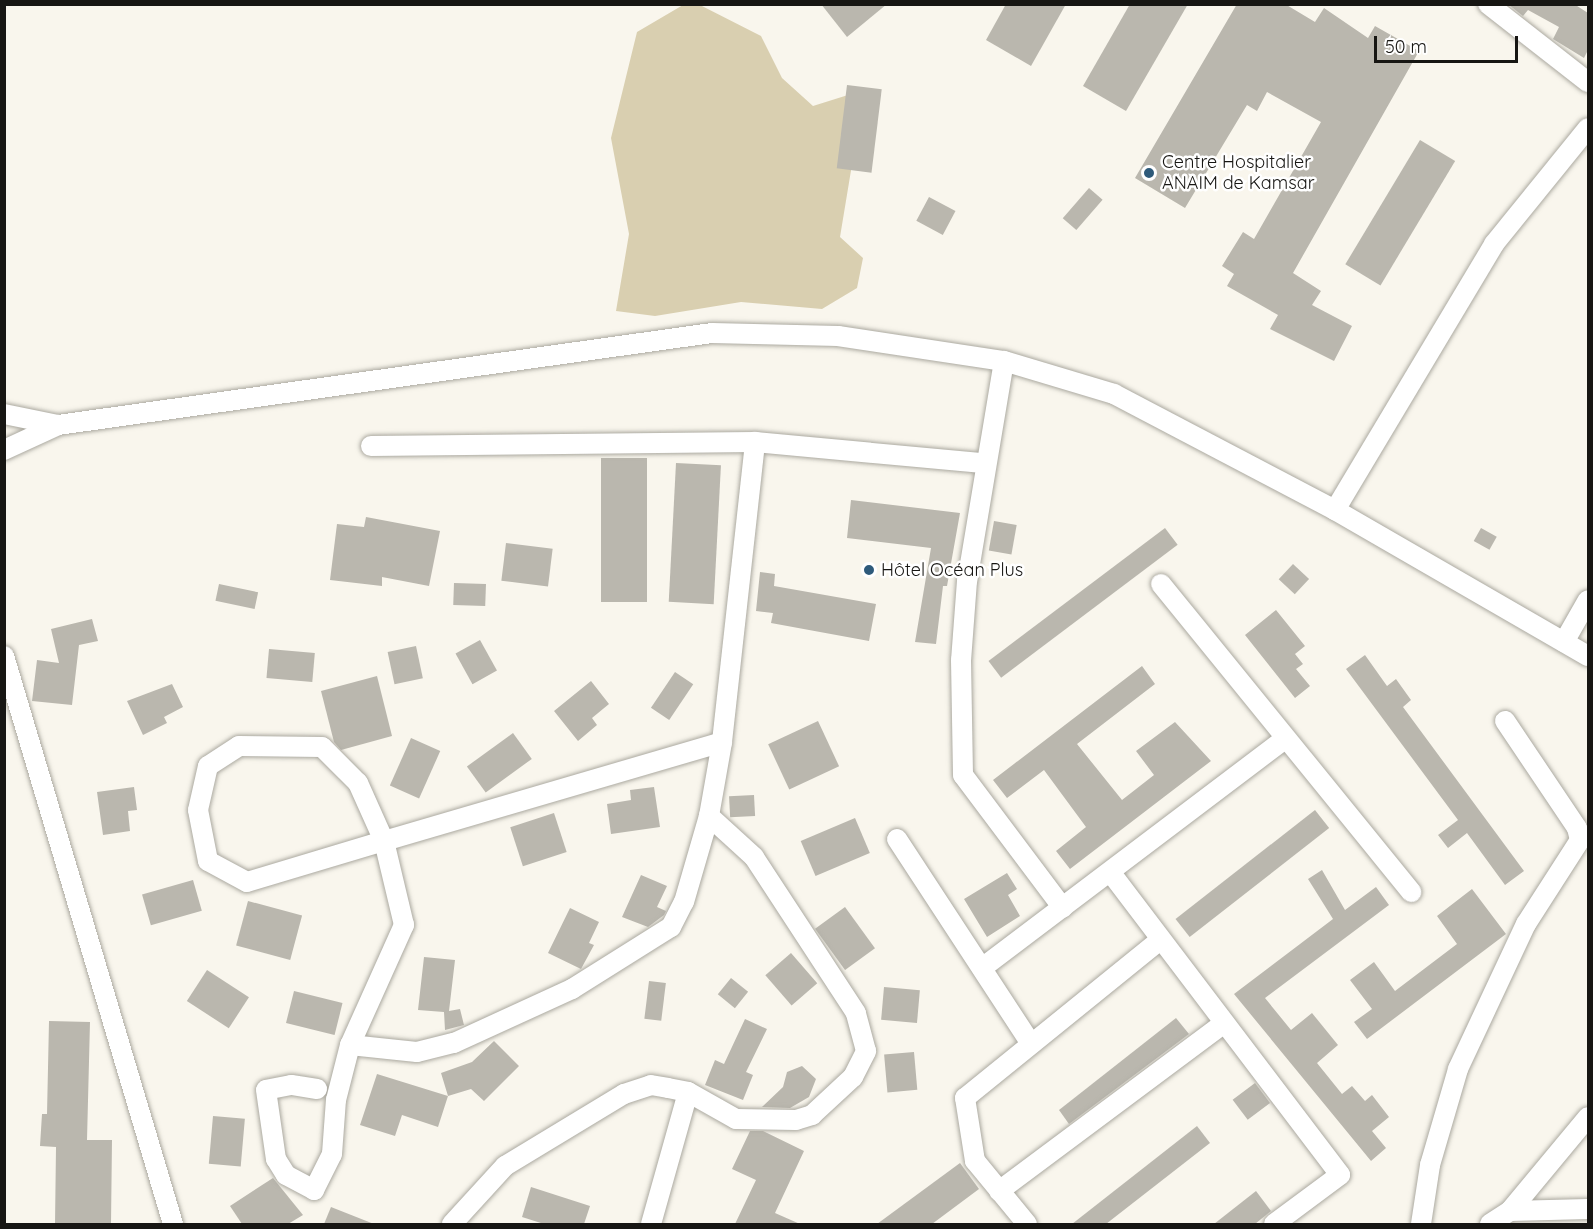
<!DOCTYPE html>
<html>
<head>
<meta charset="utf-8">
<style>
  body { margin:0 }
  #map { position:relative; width:1593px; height:1229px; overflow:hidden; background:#f9f6ed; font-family:Quicksand,sans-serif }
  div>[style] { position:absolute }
  .green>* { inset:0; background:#d9cfb0 }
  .building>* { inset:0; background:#bab7ae; transform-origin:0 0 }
  .roads { filter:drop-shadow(0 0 2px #aba9a0) drop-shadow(0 0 2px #aba9a0) }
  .minor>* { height:20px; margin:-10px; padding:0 10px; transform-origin:10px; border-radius:10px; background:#fff }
  .dots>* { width:16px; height:16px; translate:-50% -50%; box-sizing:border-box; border:3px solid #fff; border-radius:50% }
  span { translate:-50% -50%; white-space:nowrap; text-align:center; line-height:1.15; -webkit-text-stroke:5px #fff; paint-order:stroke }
  .poi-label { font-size:18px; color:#171613 }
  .left { translate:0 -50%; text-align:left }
  .frame { position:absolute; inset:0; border:6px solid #171613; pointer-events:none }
  .scale { position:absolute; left:1374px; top:36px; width:144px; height:27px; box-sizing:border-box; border:3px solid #171613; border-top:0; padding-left:8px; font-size:18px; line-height:21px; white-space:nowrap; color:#171613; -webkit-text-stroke:4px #fff; paint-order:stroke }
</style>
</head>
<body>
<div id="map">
  <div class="green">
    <i style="clip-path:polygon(698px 4px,761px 36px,782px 78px,813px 106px,848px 95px,861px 110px,840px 237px,863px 258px,857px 288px,822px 309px,741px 302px,655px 316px,616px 311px,629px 234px,611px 138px,637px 32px,683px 5px)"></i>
  </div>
  <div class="building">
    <i style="clip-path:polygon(821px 4px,887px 4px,847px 37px)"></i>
    <i style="clip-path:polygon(1006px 4px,1066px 4px,1031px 66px,986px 40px)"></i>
    <i style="clip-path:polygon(1130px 4px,1188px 4px,1126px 111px,1083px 86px)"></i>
    <i style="clip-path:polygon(1237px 4px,1285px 4px,1315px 22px,1324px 8px,1368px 38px,1375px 26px,1419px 51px,1293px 273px,1321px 291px,1312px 305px,1352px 326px,1334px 361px,1270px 329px,1278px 315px,1227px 286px,1234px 274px,1222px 266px,1243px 232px,1254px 239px,1321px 122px,1267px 92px,1257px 111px,1247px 105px,1185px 208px,1135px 178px)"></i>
    <i style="clip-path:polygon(1508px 4px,1574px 4px,1588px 13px,1588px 50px,1584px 58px,1553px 39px,1559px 27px,1528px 10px,1523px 16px)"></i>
    <i style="left:847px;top:85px;width:35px;height:84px;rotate:7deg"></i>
    <i style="left:1420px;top:140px;width:41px;height:145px;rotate:31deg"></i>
    <i style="left:1089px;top:188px;width:18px;height:40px;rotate:41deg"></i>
    <i style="left:929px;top:197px;width:30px;height:27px;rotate:28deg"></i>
    <i style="left:601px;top:458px;width:46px;height:144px"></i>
    <i style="left:676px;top:463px;width:45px;height:139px;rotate:3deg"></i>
    <i style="clip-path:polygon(851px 500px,960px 513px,947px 586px,943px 586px,936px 644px,915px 642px,931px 548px,847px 538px)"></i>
    <i style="clip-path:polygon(366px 517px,440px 531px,429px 586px,382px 577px,382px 586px,330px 580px,337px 524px,364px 527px)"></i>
    <i style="left:994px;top:521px;width:23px;height:30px;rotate:10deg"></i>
    <i style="left:1165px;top:528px;width:21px;height:221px;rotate:53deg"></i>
    <i style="left:1481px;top:528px;width:18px;height:15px;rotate:29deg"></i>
    <i style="left:506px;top:543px;width:47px;height:38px;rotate:7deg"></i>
    <i style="left:1293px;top:564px;width:22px;height:21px;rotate:43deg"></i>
    <i style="clip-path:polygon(760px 572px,775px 574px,774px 586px,876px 604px,869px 641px,771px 623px,773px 613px,756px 611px)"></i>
    <i style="left:454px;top:583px;width:32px;height:22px;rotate:2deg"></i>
    <i style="left:219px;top:584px;width:40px;height:17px;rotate:12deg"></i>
    <i style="clip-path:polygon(1276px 610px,1305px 646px,1295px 654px,1303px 664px,1296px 669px,1310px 686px,1295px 698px,1245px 635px)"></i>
    <i style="clip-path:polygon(92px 619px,98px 641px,79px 645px,72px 705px,32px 701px,37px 660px,59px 663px,51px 629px)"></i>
    <i style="left:480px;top:640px;width:35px;height:28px;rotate:61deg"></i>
    <i style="left:416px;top:646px;width:33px;height:29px;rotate:78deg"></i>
    <i style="left:269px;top:649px;width:46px;height:29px;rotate:5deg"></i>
    <i style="clip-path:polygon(1365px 655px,1387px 686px,1396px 679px,1411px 700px,1403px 707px,1524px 871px,1505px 885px,1467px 833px,1448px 848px,1438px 835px,1458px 820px,1346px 669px)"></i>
    <i style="clip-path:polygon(1142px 666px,1155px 684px,1077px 744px,1122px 800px,1154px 775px,1136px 751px,1175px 722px,1211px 761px,1070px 869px,1056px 851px,1086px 827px,1044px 770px,1007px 798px,993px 780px)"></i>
    <i style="left:675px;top:672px;width:22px;height:43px;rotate:34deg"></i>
    <i style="clip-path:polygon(377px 676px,392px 736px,341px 750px,334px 742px,321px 691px)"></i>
    <i style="clip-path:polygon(591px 681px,609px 704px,592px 718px,597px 725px,578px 741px,554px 711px)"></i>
    <i style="clip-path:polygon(172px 684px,183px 707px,164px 717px,167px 723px,143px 735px,127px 701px)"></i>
    <i style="left:818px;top:721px;width:50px;height:55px;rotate:65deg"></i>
    <i style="left:513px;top:733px;width:32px;height:57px;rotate:54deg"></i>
    <i style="left:411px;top:738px;width:32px;height:52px;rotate:24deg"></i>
    <i style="clip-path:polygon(134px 787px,137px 810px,128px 811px,130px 831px,103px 835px,97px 792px)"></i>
    <i style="clip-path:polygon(654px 787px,660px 827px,611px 834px,607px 804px,631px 800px,630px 790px)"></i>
    <i style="left:754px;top:795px;width:21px;height:25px;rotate:87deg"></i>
    <i style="left:1315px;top:810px;width:23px;height:177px;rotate:52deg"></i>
    <i style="left:554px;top:813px;width:41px;height:46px;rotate:72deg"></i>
    <i style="left:855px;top:818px;width:38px;height:59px;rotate:67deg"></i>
    <i style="clip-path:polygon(1322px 870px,1345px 910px,1376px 887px,1389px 905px,1265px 998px,1291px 1030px,1312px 1013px,1338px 1045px,1317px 1063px,1342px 1094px,1352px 1086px,1365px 1101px,1372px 1095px,1389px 1117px,1372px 1131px,1386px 1148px,1371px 1161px,1234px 994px,1333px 919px,1308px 879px)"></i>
    <i style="clip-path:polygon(1007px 873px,1017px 889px,1008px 895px,1020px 916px,987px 937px,964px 899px)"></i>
    <i style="clip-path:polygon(641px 875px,667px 886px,657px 907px,666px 911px,664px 915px,648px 927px,622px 917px)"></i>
    <i style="left:193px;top:880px;width:32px;height:53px;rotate:74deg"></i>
    <i style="clip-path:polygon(1472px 889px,1506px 934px,1367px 1039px,1354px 1022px,1372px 1009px,1350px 980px,1374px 962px,1395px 991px,1457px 944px,1437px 916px)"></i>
    <i style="left:248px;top:901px;width:56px;height:46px;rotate:15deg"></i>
    <i style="left:845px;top:907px;width:51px;height:37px;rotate:54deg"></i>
    <i style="clip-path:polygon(570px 908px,599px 922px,589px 943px,594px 945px,581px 969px,548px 953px)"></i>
    <i style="left:791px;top:953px;width:40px;height:34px;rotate:49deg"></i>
    <i style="clip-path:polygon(424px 957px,455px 960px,449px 1011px,460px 1009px,464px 1025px,445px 1030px,444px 1012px,418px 1010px)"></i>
    <i style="left:207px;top:970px;width:50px;height:37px;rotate:33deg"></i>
    <i style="left:731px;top:978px;width:22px;height:21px;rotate:39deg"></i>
    <i style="left:649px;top:981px;width:17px;height:38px;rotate:7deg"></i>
    <i style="left:884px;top:987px;width:36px;height:33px;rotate:5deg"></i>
    <i style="left:294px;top:991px;width:50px;height:33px;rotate:14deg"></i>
    <i style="clip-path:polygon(1176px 1018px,1189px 1034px,1069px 1124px,1059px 1110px)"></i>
    <i style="clip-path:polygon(745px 1019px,767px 1029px,746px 1072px,753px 1075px,743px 1100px,705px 1085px,715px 1060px,724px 1064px)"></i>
    <i style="clip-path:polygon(49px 1021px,90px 1022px,87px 1140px,112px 1140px,111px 1224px,55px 1224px,56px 1147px,40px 1146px,42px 1114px,47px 1114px)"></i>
    <i style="clip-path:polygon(494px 1041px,519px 1066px,484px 1101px,471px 1089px,448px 1096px,441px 1073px,472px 1062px)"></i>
    <i style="left:914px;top:1052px;width:38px;height:30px;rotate:85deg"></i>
    <i style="clip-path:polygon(802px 1066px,816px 1079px,809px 1097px,790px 1108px,762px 1107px,783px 1087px,787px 1072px)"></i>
    <i style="clip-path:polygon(377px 1074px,448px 1096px,438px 1127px,402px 1115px,395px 1136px,360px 1125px)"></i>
    <i style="left:1255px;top:1083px;width:25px;height:28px;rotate:53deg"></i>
    <i style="left:213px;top:1116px;width:32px;height:48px;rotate:5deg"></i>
    <i style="clip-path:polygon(1197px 1126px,1210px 1143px,1106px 1224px,1072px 1224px)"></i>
    <i style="clip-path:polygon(750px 1131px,763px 1131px,804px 1151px,775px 1213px,800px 1224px,735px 1224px,756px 1180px,732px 1169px)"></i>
    <i style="clip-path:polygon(960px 1163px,979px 1189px,932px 1224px,877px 1224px)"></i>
    <i style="clip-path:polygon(273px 1178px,303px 1215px,288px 1224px,242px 1224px,230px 1206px)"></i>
    <i style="clip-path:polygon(531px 1187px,590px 1206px,584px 1224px,544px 1224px,522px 1217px)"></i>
    <i style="clip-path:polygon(1256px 1191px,1271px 1211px,1255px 1224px,1214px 1224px)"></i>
    <i style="clip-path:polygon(331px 1207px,374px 1224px,324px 1224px)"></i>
  </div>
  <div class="roads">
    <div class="minor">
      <i style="left:1488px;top:4px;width:127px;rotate:38deg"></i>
      <i style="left:1004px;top:361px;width:223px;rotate:99.5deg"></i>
      <i style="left:967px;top:581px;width:79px;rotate:94.3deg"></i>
      <i style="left:961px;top:660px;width:115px;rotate:89deg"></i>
      <i style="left:963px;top:775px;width:166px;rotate:53.1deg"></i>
      <i style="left:4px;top:414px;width:55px;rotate:11.5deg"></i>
      <i style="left:371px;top:446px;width:384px;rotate:-0.6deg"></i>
      <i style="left:755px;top:442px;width:229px;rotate:5.3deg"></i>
      <i style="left:4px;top:450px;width:60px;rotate:-24.8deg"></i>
      <i style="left:58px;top:425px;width:660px;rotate:-8.01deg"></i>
      <i style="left:712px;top:333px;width:126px;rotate:1.4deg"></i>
      <i style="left:838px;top:336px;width:168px;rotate:8.6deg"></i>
      <i style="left:1004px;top:361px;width:115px;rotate:16.7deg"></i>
      <i style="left:1114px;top:394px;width:250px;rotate:27.7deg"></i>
      <i style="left:1335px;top:510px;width:292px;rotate:30deg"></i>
      <i style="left:1335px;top:510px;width:310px;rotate:-59.1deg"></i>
      <i style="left:1494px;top:244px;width:149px;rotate:-51deg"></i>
      <i style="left:1161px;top:584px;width:397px;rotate:50.9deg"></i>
      <i style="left:1564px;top:642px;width:48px;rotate:-60.3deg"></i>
      <i style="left:4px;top:656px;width:593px;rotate:73.43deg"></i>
      <i style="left:897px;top:839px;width:245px;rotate:56.8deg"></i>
      <i style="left:1111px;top:873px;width:379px;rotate:52.8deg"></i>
      <i style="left:1340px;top:1175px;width:82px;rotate:143.4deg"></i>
      <i style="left:982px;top:968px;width:380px;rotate:-37.1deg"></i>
      <i style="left:350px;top:1045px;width:67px;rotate:6deg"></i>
      <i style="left:417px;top:1052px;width:38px;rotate:-14deg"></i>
      <i style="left:454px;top:1043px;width:130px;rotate:-24.6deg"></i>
      <i style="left:572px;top:989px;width:117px;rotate:-32.1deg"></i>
      <i style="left:671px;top:927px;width:28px;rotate:-63deg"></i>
      <i style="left:684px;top:902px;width:90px;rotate:-73.8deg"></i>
      <i style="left:709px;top:816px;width:75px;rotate:-80deg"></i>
      <i style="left:722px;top:742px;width:302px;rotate:-83.7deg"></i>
      <i style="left:317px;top:1089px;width:26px;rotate:-171deg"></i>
      <i style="left:291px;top:1085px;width:25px;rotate:169deg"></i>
      <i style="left:266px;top:1090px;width:70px;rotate:81.8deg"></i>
      <i style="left:276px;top:1159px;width:19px;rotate:58deg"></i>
      <i style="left:286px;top:1175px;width:32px;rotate:28deg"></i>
      <i style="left:314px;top:1190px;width:40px;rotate:-63.4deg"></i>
      <i style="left:332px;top:1154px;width:54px;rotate:-85.8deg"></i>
      <i style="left:336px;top:1100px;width:57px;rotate:-75.7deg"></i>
      <i style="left:350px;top:1045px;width:132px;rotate:-65.8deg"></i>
      <i style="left:404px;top:925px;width:86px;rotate:-103.4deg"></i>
      <i style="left:384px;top:841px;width:64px;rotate:-114.1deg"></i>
      <i style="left:358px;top:783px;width:51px;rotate:-135deg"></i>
      <i style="left:322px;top:747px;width:83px;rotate:-179.3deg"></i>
      <i style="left:239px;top:746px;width:37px;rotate:147deg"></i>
      <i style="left:208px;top:766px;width:45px;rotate:102.8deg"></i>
      <i style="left:198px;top:810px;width:52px;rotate:78.9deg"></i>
      <i style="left:208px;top:861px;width:44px;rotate:28.3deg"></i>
      <i style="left:247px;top:882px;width:143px;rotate:-16.7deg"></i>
      <i style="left:384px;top:841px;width:352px;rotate:-16.3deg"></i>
      <i style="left:999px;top:1191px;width:281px;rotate:-36.7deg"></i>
      <i style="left:1510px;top:1211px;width:122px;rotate:-50.3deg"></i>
      <i style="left:452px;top:1224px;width:79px;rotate:-47.6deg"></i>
      <i style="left:505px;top:1166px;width:139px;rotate:-31.2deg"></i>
      <i style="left:624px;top:1094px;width:28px;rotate:-18deg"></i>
      <i style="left:651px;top:1085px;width:17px;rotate:10deg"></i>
      <i style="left:668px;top:1088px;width:20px;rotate:11deg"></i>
      <i style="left:688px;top:1092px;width:55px;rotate:29.4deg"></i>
      <i style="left:736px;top:1119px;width:60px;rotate:1deg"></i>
      <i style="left:796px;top:1120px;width:17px;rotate:-17deg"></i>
      <i style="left:812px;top:1115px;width:56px;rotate:-42.8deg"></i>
      <i style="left:853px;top:1077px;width:29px;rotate:-63deg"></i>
      <i style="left:866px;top:1051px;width:39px;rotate:-105deg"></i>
      <i style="left:856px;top:1013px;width:186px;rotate:-123.2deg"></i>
      <i style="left:754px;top:857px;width:61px;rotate:-137.7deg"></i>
      <i style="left:651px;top:1224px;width:137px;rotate:-74.3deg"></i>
      <i style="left:1027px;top:1224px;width:82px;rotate:-129.5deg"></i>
      <i style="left:975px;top:1161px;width:64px;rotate:-99deg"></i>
      <i style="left:965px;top:1098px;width:251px;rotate:-39deg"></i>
      <i style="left:1421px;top:1224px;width:60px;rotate:-81.3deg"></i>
      <i style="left:1430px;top:1165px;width:100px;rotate:-73.7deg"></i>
      <i style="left:1458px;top:1069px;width:160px;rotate:-64.9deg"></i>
      <i style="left:1526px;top:924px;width:100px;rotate:-57.3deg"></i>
      <i style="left:1580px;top:840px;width:12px;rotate:-104deg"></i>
      <i style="left:1577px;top:828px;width:129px;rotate:-123.9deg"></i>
      <i style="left:1490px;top:1224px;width:24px;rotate:-33deg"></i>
      <i style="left:1510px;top:1211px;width:78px;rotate:-1.5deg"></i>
    </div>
  </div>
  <div class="dots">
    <i style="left:1149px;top:173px;background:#2e5a7a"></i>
    <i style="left:869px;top:570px;background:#2e5a7a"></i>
  </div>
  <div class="poi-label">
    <span class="left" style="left:1162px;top:173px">Centre Hospitalier<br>ANAIM de Kamsar</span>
    <span class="left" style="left:881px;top:570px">Hôtel Océan Plus</span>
  </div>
  <div class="frame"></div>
  <div class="scale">50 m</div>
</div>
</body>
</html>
